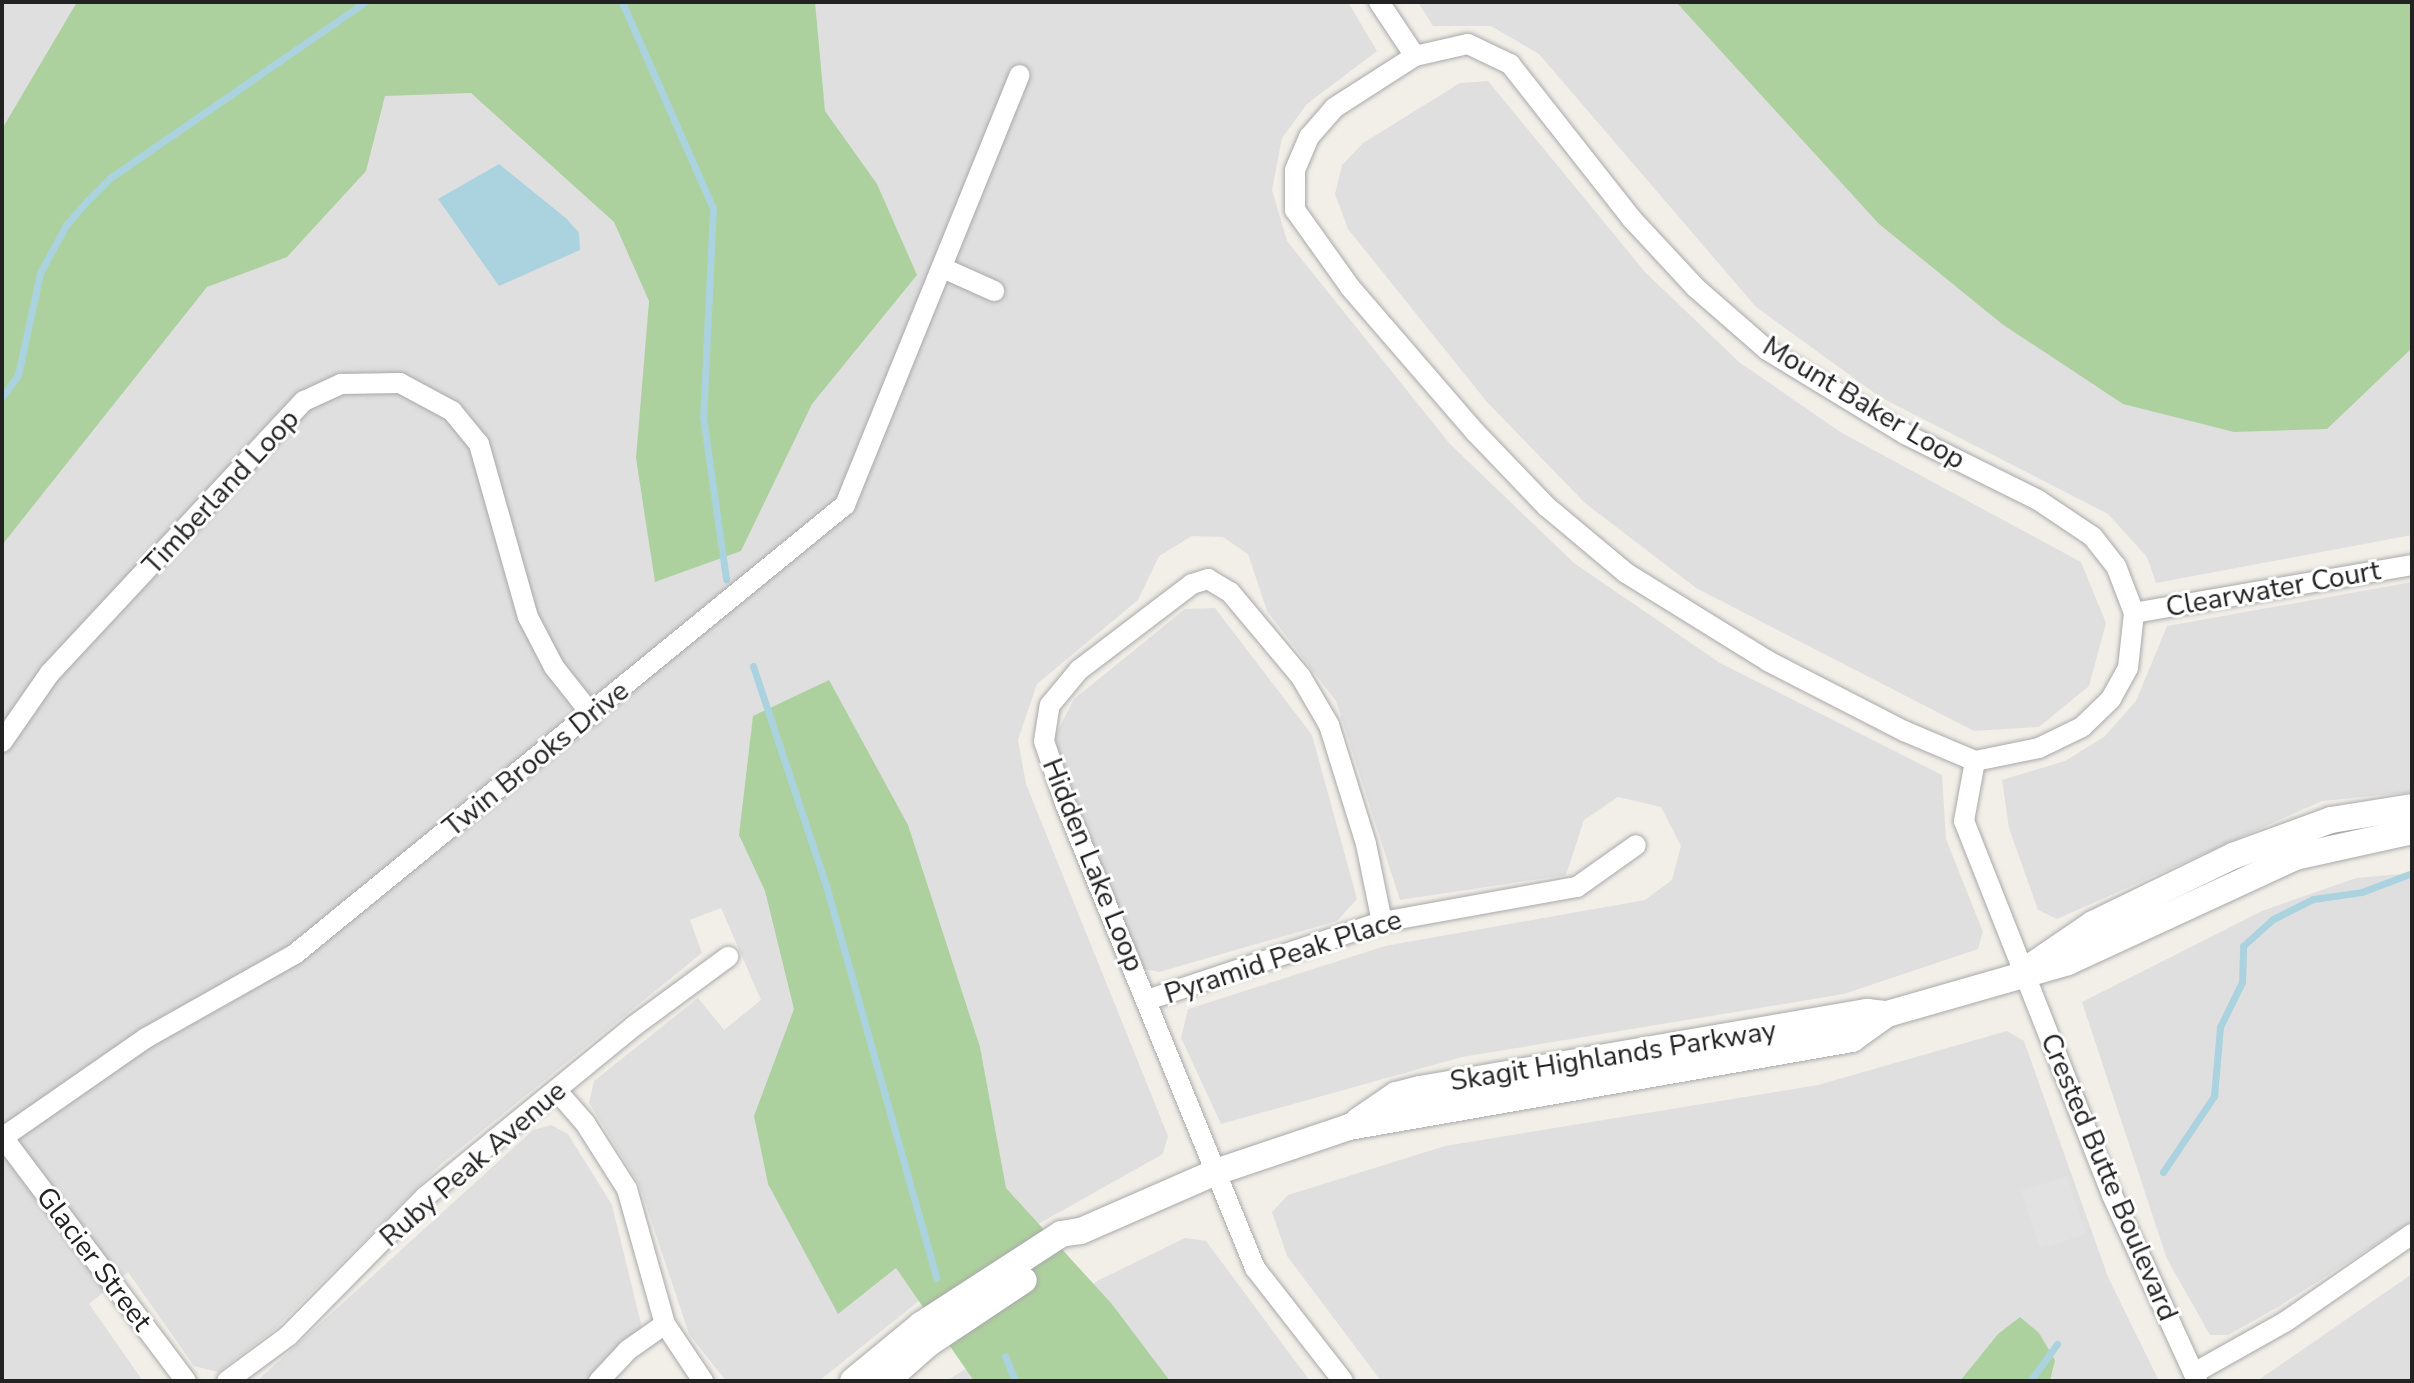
<!DOCTYPE html>
<html>
<head>
<meta charset="utf-8">
<style>
  body { margin:0 }
  #map { position:relative; width:2414px; height:1383px; overflow:hidden; background:#f2efe9; font-family:"Nunito Sans",sans-serif }
  div>[style] { position:absolute }
  .residential>* { inset:0; background:#e0dfdf }
  .forest>* { inset:0; background:#add19e }
  .parking>* { inset:0; background:#e2e2e2; transform-origin:0 0 }
  .water>* { inset:0; background:#aad3df }
  .stream>* { height:7px; margin:-3.5px; padding:0 3.5px; transform-origin:3.5px; border-radius:3.5px; background:#aad3df }
  .roads { filter:drop-shadow(0 0 2px #a9a9a9) drop-shadow(0 0 2px #a9a9a9) }
  .minor>* { height:20px; margin:-10px; padding:0 10px; transform-origin:10px; border-radius:10px; background:#fff }
  .tertiary>* { height:26px; margin:-13px; padding:0 13px; transform-origin:13px; border-radius:13px; background:#fff }
  span { translate:-50% -50%; white-space:nowrap; text-align:center; line-height:1.15; -webkit-text-stroke:6px #fff; paint-order:stroke }
  .street-label { font-size:28px; color:#222 }
  .frame { position:absolute; inset:0; border:4px solid #222; pointer-events:none }
</style>
</head>
<body>
<div id="map">
  <div class="residential">
    <i style="clip-path:polygon(2px 2px,1348px 2px,1377px 51px,1307px 104px,1282px 138px,1272px 190px,1287px 241px,1450px 444px,1574px 563px,1720px 663px,1942px 775px,1946px 839px,1983px 932px,1978px 949px,1844px 994px,1462px 1057px,1221px 1124px,1181px 1038px,1188px 1009px,1385px 946px,1645px 900px,1672px 880px,1681px 846px,1661px 807px,1618px 797px,1584px 820px,1566px 875px,1400px 900px,1336px 701px,1267px 611px,1248px 554px,1223px 537px,1192px 536px,1159px 556px,1138px 600px,1037px 684px,1018px 740px,1026px 784px,1168px 1136px,1163px 1154px,960px 1268px,819px 1381px,726px 1381px,689px 1334px,639px 1184px,589px 1103px,594px 1081px,698px 998px,724px 1030px,761px 1000px,721px 908px,690px 920px,702px 953px,441px 1164px,274px 1330px,218px 1372px,194px 1366px,128px 1272px,89px 1304px,143px 1381px,2px 1381px)"></i>
    <i style="clip-path:polygon(1418px 2px,2412px 2px,2412px 535px,2156px 583px,2147px 557px,2108px 514px,1880px 397px,1756px 307px,1539px 54px,1491px 26px,1433px 26px)"></i>
    <i style="clip-path:polygon(1488px 81px,1645px 272px,1739px 362px,1842px 433px,2081px 562px,2106px 623px,2089px 686px,2039px 727px,1974px 731px,1696px 588px,1585px 503px,1487px 402px,1348px 229px,1335px 194px,1342px 165px,1363px 143px,1460px 83px)"></i>
    <i style="clip-path:polygon(2412px 582px,2412px 792px,2322px 801px,2057px 919px,2038px 910px,2009px 828px,2002px 780px,2065px 761px,2104px 737px,2136px 701px,2167px 626px)"></i>
    <i style="clip-path:polygon(1215px 608px,1312px 735px,1357px 899px,1337px 921px,1159px 972px,1144px 969px,1059px 768px,1055px 736px,1074px 699px,1185px 609px)"></i>
    <i style="clip-path:polygon(2412px 873px,2412px 1221px,2278px 1307px,2228px 1335px,2210px 1335px,2167px 1259px,2082px 1002px,2262px 911px,2356px 878px)"></i>
    <i style="clip-path:polygon(2007px 1031px,2024px 1041px,2108px 1277px,2159px 1381px,1381px 1381px,1287px 1256px,1272px 1212px,1288px 1195px,1445px 1146px,1818px 1085px)"></i>
    <i style="clip-path:polygon(551px 1125px,568px 1134px,612px 1205px,642px 1328px,591px 1381px,257px 1381px,533px 1130px)"></i>
    <i style="clip-path:polygon(1185px 1238px,1206px 1241px,1310px 1381px,947px 1381px,1099px 1280px)"></i>
    <i style="clip-path:polygon(2412px 1274px,2412px 1381px,2257px 1381px)"></i>
  </div>
  <div class="forest">
    <i style="clip-path:polygon(77px 2px,815px 2px,825px 111px,877px 184px,917px 275px,812px 404px,741px 551px,655px 582px,636px 458px,649px 301px,614px 222px,471px 93px,385px 96px,366px 171px,287px 257px,207px 287px,2px 545px,2px 129px)"></i>
    <i style="clip-path:polygon(1676px 2px,2412px 2px,2412px 348px,2327px 429px,2234px 432px,2123px 404px,2002px 324px,1879px 224px)"></i>
    <i style="clip-path:polygon(829px 680px,908px 825px,980px 1047px,1006px 1188px,1111px 1303px,1170px 1381px,974px 1381px,896px 1268px,838px 1314px,768px 1184px,754px 1116px,794px 1009px,765px 891px,739px 835px,753px 716px)"></i>
    <i style="clip-path:polygon(2020px 1317px,2039px 1333px,2055px 1360px,2050px 1381px,1960px 1381px,1998px 1334px)"></i>
  </div>
  <div class="parking">
    <i style="left:2067px;top:1176px;width:61px;height:48px;rotate:72deg"></i>
  </div>
  <div class="water">
    <i style="clip-path:polygon(499px 164px,567px 219px,579px 233px,580px 250px,499px 286px,438px 199px)"></i>
  </div>
  <div class="stream">
    <i style="left:622px;top:2px;width:225px;rotate:66.2deg"></i>
    <i style="left:713px;top:208px;width:209px;rotate:92.7deg"></i>
    <i style="left:703px;top:417px;width:164px;rotate:81.9deg"></i>
    <i style="left:2px;top:397px;width:27px;rotate:-54deg"></i>
    <i style="left:18px;top:375px;width:104px;rotate:-77.8deg"></i>
    <i style="left:40px;top:273px;width:55px;rotate:-61.6deg"></i>
    <i style="left:66px;top:225px;width:35px;rotate:-49deg"></i>
    <i style="left:89px;top:199px;width:30px;rotate:-45deg"></i>
    <i style="left:110px;top:178px;width:310px;rotate:-34.6deg"></i>
    <i style="left:753px;top:666px;width:235px;rotate:71.6deg"></i>
    <i style="left:827px;top:889px;width:404px;rotate:74.3deg"></i>
    <i style="left:2163px;top:1172px;width:92px;rotate:-56.1deg"></i>
    <i style="left:2214px;top:1096px;width:69px;rotate:-85deg"></i>
    <i style="left:2220px;top:1027px;width:50px;rotate:-63.9deg"></i>
    <i style="left:2242px;top:982px;width:36px;rotate:-88deg"></i>
    <i style="left:2243px;top:946px;width:40px;rotate:-42deg"></i>
    <i style="left:2273px;top:919px;width:45px;rotate:-26.6deg"></i>
    <i style="left:2313px;top:899px;width:49px;rotate:-8.1deg"></i>
    <i style="left:2362px;top:892px;width:53px;rotate:-20.8deg"></i>
    <i style="left:1005px;top:1356px;width:27px;rotate:68deg"></i>
    <i style="left:2030px;top:1381px;width:46px;rotate:-53.9deg"></i>
  </div>
  <div class="roads">
    <div class="minor">
      <i style="left:1379px;top:2px;width:65px;rotate:56.3deg"></i>
      <i style="left:1468px;top:44px;width:47px;rotate:25.5deg"></i>
      <i style="left:1510px;top:64px;width:196px;rotate:51.8deg"></i>
      <i style="left:1631px;top:218px;width:96px;rotate:47.1deg"></i>
      <i style="left:1696px;top:288px;width:94px;rotate:41.1deg"></i>
      <i style="left:1767px;top:350px;width:162px;rotate:31.3deg"></i>
      <i style="left:1905px;top:434px;width:148px;rotate:26.4deg"></i>
      <i style="left:2038px;top:500px;width:66px;rotate:33.9deg"></i>
      <i style="left:2093px;top:537px;width:37px;rotate:52deg"></i>
      <i style="left:2116px;top:566px;width:50px;rotate:69deg"></i>
      <i style="left:2134px;top:613px;width:55px;rotate:96.2deg"></i>
      <i style="left:2128px;top:668px;width:35px;rotate:119deg"></i>
      <i style="left:2111px;top:699px;width:40px;rotate:136deg"></i>
      <i style="left:2082px;top:727px;width:48px;rotate:154deg"></i>
      <i style="left:2039px;top:748px;width:65px;rotate:168.5deg"></i>
      <i style="left:1975px;top:761px;width:77px;rotate:-157.1deg"></i>
      <i style="left:1904px;top:731px;width:153px;rotate:-152.8deg"></i>
      <i style="left:1768px;top:661px;width:167px;rotate:-148.2deg"></i>
      <i style="left:1626px;top:573px;width:103px;rotate:-140.1deg"></i>
      <i style="left:1547px;top:507px;width:104px;rotate:-133.8deg"></i>
      <i style="left:1475px;top:432px;width:191px;rotate:-130.8deg"></i>
      <i style="left:1350px;top:287px;width:95px;rotate:-125.5deg"></i>
      <i style="left:1295px;top:210px;width:40px;rotate:-90deg"></i>
      <i style="left:1295px;top:170px;width:36px;rotate:-67deg"></i>
      <i style="left:1309px;top:137px;width:38px;rotate:-49deg"></i>
      <i style="left:1334px;top:108px;width:96px;rotate:-32.7deg"></i>
      <i style="left:1415px;top:56px;width:54px;rotate:-12.8deg"></i>
      <i style="left:945px;top:269px;width:54px;rotate:24.2deg"></i>
      <i style="left:2134px;top:613px;width:282px;rotate:-9.8deg"></i>
      <i style="left:2px;top:742px;width:84px;rotate:-55.2deg"></i>
      <i style="left:50px;top:673px;width:372px;rotate:-47deg"></i>
      <i style="left:304px;top:401px;width:41px;rotate:-24.7deg"></i>
      <i style="left:341px;top:384px;width:59px;rotate:-1deg"></i>
      <i style="left:400px;top:383px;width:59px;rotate:28.3deg"></i>
      <i style="left:452px;top:411px;width:43px;rotate:50.7deg"></i>
      <i style="left:479px;top:444px;width:180px;rotate:74.2deg"></i>
      <i style="left:528px;top:617px;width:56px;rotate:62.5deg"></i>
      <i style="left:554px;top:667px;width:61px;rotate:51.6deg"></i>
      <i style="left:1975px;top:761px;width:61px;rotate:100.4deg"></i>
      <i style="left:1964px;top:821px;width:402px;rotate:68.4deg"></i>
      <i style="left:2112px;top:1195px;width:205px;rotate:65.4deg"></i>
      <i style="left:1147px;top:1000px;width:248px;rotate:-18.4deg"></i>
      <i style="left:1382px;top:922px;width:198px;rotate:-10.2deg"></i>
      <i style="left:1577px;top:887px;width:72px;rotate:-35.4deg"></i>
      <i style="left:557px;top:1091px;width:43px;rotate:48.8deg"></i>
      <i style="left:585px;top:1123px;width:78px;rotate:57.5deg"></i>
      <i style="left:627px;top:1189px;width:140px;rotate:74.3deg"></i>
      <i style="left:665px;top:1324px;width:69px;rotate:56.3deg"></i>
      <i style="left:2px;top:1136px;width:306px;rotate:53.1deg"></i>
      <i style="left:2px;top:1138px;width:175px;rotate:-34.8deg"></i>
      <i style="left:146px;top:1038px;width:171px;rotate:-29.4deg"></i>
      <i style="left:295px;top:954px;width:710px;rotate:-39.23deg"></i>
      <i style="left:845px;top:505px;width:464px;rotate:-67.9deg"></i>
      <i style="left:2194px;top:1373px;width:104px;rotate:-29.3deg"></i>
      <i style="left:2285px;top:1322px;width:155px;rotate:-34.7deg"></i>
      <i style="left:227px;top:1381px;width:76px;rotate:-36.4deg"></i>
      <i style="left:288px;top:1336px;width:195px;rotate:-45.4deg"></i>
      <i style="left:425px;top:1197px;width:270px;rotate:-39.3deg"></i>
      <i style="left:634px;top:1026px;width:117px;rotate:-36.3deg"></i>
      <i style="left:599px;top:1381px;width:42px;rotate:-46.9deg"></i>
      <i style="left:628px;top:1350px;width:45px;rotate:-35.1deg"></i>
      <i style="left:1343px;top:1381px;width:143px;rotate:-127.9deg"></i>
      <i style="left:1255px;top:1268px;width:502px;rotate:-112.23deg"></i>
      <i style="left:1065px;top:803px;width:65px;rotate:-108.7deg"></i>
      <i style="left:1044px;top:741px;width:36px;rotate:-81deg"></i>
      <i style="left:1050px;top:705px;width:45px;rotate:-50.4deg"></i>
      <i style="left:1079px;top:670px;width:142px;rotate:-37.3deg"></i>
      <i style="left:1192px;top:584px;width:17px;rotate:-17deg"></i>
      <i style="left:1208px;top:579px;width:26px;rotate:31deg"></i>
      <i style="left:1230px;top:592px;width:111px;rotate:50.1deg"></i>
      <i style="left:1301px;top:677px;width:56px;rotate:59.7deg"></i>
      <i style="left:1329px;top:725px;width:125px;rotate:72.7deg"></i>
      <i style="left:1366px;top:844px;width:80px;rotate:78.4deg"></i>
    </div>
    <div class="tertiary">
      <i style="left:2027px;top:969px;width:80px;rotate:-34.3deg"></i>
      <i style="left:2093px;top:924px;width:156px;rotate:-25.9deg"></i>
      <i style="left:2233px;top:856px;width:104px;rotate:-20.2deg"></i>
      <i style="left:2331px;top:820px;width:82px;rotate:-9.1deg"></i>
      <i style="left:1358px;top:1121px;width:46px;rotate:-34.4deg"></i>
      <i style="left:1396px;top:1095px;width:25px;rotate:-14deg"></i>
      <i style="left:1420px;top:1089px;width:454px;rotate:-9.8deg"></i>
      <i style="left:1867px;top:1012px;width:20px;rotate:6deg"></i>
      <i style="left:853px;top:1381px;width:88px;rotate:-39.5deg"></i>
      <i style="left:921px;top:1325px;width:167px;rotate:-33deg"></i>
      <i style="left:1061px;top:1234px;width:20px;rotate:-9deg"></i>
      <i style="left:1081px;top:1231px;width:147px;rotate:-23.6deg"></i>
      <i style="left:1216px;top:1172px;width:140px;rotate:-18.7deg"></i>
      <i style="left:1349px;top:1127px;width:511px;rotate:-9.92deg"></i>
      <i style="left:1852px;top:1039px;width:43px;rotate:-35.5deg"></i>
      <i style="left:1887px;top:1014px;width:188px;rotate:-16deg"></i>
      <i style="left:2068px;top:962px;width:250px;rotate:-24.8deg"></i>
      <i style="left:2295px;top:857px;width:120px;rotate:-12.5deg"></i>
      <i style="left:886px;top:1381px;width:56px;rotate:-41.4deg"></i>
      <i style="left:928px;top:1344px;width:115px;rotate:-33.7deg"></i>
    </div>
  </div>
  <div class="street-label">
    <span style="left:1864px;top:403px;rotate:31deg">Mount Baker Loop</span>
    <span style="left:221px;top:492px;rotate:-47deg">Timberland Loop</span>
    <span style="left:2273px;top:589px;rotate:-10deg">Clearwater Court</span>
    <span style="left:536px;top:759px;rotate:-39deg">Twin Brooks Drive</span>
    <span style="left:1093px;top:865px;rotate:68deg">Hidden Lake Loop</span>
    <span style="left:1283px;top:957px;rotate:-18deg">Pyramid Peak Place</span>
    <span style="left:1613px;top:1056px;rotate:-9deg">Skagit Highlands Parkway</span>
    <span style="left:473px;top:1164px;rotate:-41deg">Ruby Peak Avenue</span>
    <span style="left:2109px;top:1177px;rotate:67deg">Crested Butte Boulevard</span>
    <span style="left:94px;top:1259px;rotate:53deg">Glacier Street</span>
  </div>
  <div class="frame"></div>
</div>
</body>
</html>
